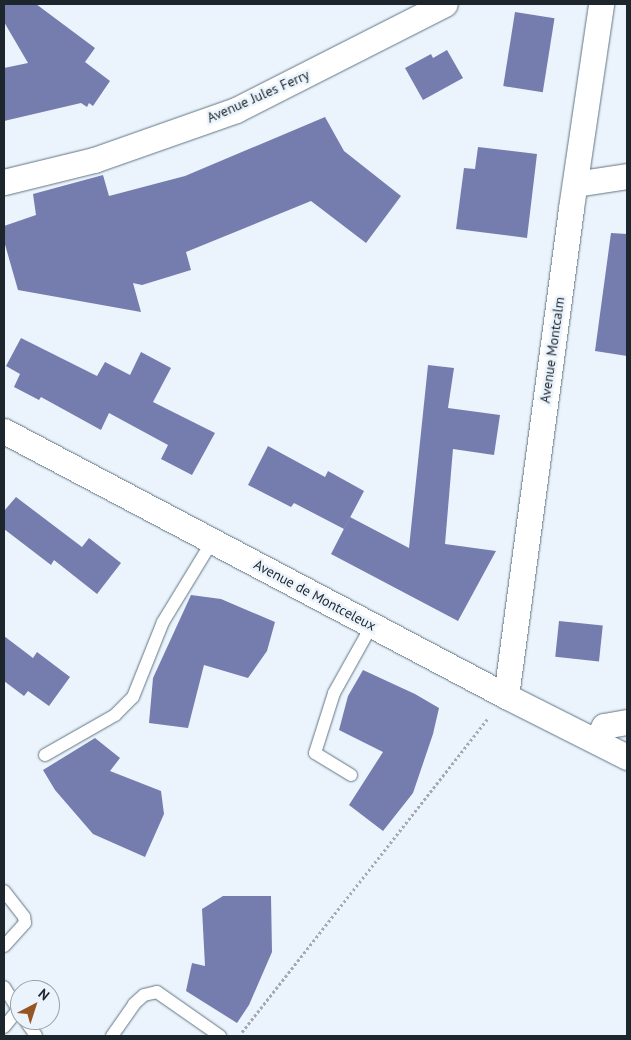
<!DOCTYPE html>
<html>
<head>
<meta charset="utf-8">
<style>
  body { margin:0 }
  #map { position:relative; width:631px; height:1040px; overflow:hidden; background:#ebf4fc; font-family:"PT Sans",sans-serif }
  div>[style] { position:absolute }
  .building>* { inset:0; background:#757dae; transform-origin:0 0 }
  .path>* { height:3px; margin-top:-1.5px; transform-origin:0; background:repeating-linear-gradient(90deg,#a2abb3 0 2.5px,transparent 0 5px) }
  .roads { filter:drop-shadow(0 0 1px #617585) drop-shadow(0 0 1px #617585) }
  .lane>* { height:12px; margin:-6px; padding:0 6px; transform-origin:6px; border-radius:6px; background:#fff }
  .street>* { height:25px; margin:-12.5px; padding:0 12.5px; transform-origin:12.5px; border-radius:12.5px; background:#fff }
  span { translate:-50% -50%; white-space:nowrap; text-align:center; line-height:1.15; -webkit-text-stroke:5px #ebf4fc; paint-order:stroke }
  .street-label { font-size:14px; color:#1d262c }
  .frame { position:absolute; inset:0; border:5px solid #1d262c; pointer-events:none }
  .north { position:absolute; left:10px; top:980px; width:50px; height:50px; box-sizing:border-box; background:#ebf4fc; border:1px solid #99a2a9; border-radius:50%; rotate:40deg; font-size:14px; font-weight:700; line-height:20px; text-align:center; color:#1d262c }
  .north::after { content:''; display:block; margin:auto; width:18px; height:22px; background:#975524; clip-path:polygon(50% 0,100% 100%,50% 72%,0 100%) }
</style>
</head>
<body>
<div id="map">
  <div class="building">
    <i style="clip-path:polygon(4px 4px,36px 4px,95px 48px,85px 62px,110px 81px,93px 106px,89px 103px,87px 107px,81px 103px,4px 121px,4px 68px,28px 63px,4px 22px)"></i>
    <i style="left:515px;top:12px;width:40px;height:75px;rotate:9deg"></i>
    <i style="clip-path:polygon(447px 50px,463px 78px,423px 100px,405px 68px,431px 54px,433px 58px)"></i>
    <i style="clip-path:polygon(325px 117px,344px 151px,401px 196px,366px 243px,311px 201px,186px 252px,191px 270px,142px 285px,133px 283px,141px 312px,18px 290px,4px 241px,4px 226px,36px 215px,33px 194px,103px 175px,109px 196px,185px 176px)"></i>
    <i style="clip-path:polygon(478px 147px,537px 154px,527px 238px,456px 229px,464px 168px,475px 169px)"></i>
    <i style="clip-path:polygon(611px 233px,627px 234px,627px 356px,595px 351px)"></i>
    <i style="clip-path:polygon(21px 338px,97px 376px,105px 362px,130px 375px,141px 352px,171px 368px,153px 402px,215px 433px,192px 475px,161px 459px,168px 445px,109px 413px,101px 430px,41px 397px,39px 400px,14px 387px,20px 374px,6px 366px)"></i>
    <i style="clip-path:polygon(428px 365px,454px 368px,448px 408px,500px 415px,494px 455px,453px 449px,445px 544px,496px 551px,458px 621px,331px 554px,350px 517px,409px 548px)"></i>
    <i style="clip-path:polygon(268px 446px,325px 477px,328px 471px,364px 491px,344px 529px,294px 503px,291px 507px,248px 485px)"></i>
    <i style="clip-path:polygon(16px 497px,82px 547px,89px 538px,121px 563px,97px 594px,54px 560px,51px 565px,4px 529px,4px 511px)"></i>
    <i style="clip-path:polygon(191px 595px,221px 599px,275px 622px,267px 651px,248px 678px,204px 665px,188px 728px,149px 723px,153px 678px)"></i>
    <i style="left:559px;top:621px;width:44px;height:36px;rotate:6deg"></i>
    <i style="clip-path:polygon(4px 636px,33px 658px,37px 652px,70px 677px,49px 706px,28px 691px,24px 696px,4px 681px)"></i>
    <i style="clip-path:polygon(363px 670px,415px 694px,439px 708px,433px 734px,413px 793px,383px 831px,349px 805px,383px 752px,339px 730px,348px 696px)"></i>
    <i style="clip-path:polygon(95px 738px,120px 758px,110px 771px,161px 791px,164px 814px,145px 857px,93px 834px,55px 790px,43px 770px)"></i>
    <i style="clip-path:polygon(223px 896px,271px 896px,272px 952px,249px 1005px,237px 1023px,186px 991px,192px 963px,205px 966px,202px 909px)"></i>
  </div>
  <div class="path">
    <i style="left:242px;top:1032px;width:399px;rotate:-51.9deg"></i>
  </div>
  <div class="roads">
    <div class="lane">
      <i style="left:45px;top:755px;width:81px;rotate:-29.7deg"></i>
      <i style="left:115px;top:715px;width:25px;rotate:-45deg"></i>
      <i style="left:133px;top:697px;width:81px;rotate:-68.2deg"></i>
      <i style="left:163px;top:622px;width:96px;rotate:-58.6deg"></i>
      <i style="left:351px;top:775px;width:42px;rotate:-148.6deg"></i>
      <i style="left:315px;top:753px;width:63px;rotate:-72.4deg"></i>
      <i style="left:334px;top:693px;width:78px;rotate:-60.8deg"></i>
      <i style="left:4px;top:891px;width:33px;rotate:52deg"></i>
      <i style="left:24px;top:917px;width:6px;rotate:81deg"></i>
      <i style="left:25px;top:923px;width:31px;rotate:132deg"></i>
      <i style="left:4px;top:987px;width:31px;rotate:58deg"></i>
      <i style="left:25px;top:1020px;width:19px;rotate:55deg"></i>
      <i style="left:4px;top:1027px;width:22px;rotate:-51deg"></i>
      <i style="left:112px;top:1036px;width:39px;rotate:-55deg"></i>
      <i style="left:134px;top:1004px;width:13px;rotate:-42deg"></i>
      <i style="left:144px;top:995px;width:13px;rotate:-13deg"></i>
      <i style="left:157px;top:992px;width:77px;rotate:34.9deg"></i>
    </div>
    <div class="street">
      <i style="left:4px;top:182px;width:93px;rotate:-13.7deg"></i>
      <i style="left:94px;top:160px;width:151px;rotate:-19.4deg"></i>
      <i style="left:236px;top:110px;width:234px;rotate:-26.9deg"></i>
      <i style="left:575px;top:184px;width:53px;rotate:-8.7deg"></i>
      <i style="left:4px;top:431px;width:568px;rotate:27.83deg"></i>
      <i style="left:506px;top:696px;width:136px;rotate:26.8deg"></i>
      <i style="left:506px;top:696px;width:492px;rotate:-82.4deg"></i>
      <i style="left:571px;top:208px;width:206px;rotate:-81.6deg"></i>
      <i style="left:596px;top:741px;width:17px;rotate:-62deg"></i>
      <i style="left:604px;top:726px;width:23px;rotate:-10deg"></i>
    </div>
  </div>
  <div class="street-label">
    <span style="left:258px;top:96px;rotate:-24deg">Avenue Jules Ferry</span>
    <span style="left:552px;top:350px;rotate:-82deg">Avenue Montcalm</span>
    <span style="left:315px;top:595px;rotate:28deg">Avenue de Montceleux</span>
  </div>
  <div class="frame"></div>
  <div class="north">N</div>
</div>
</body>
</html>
